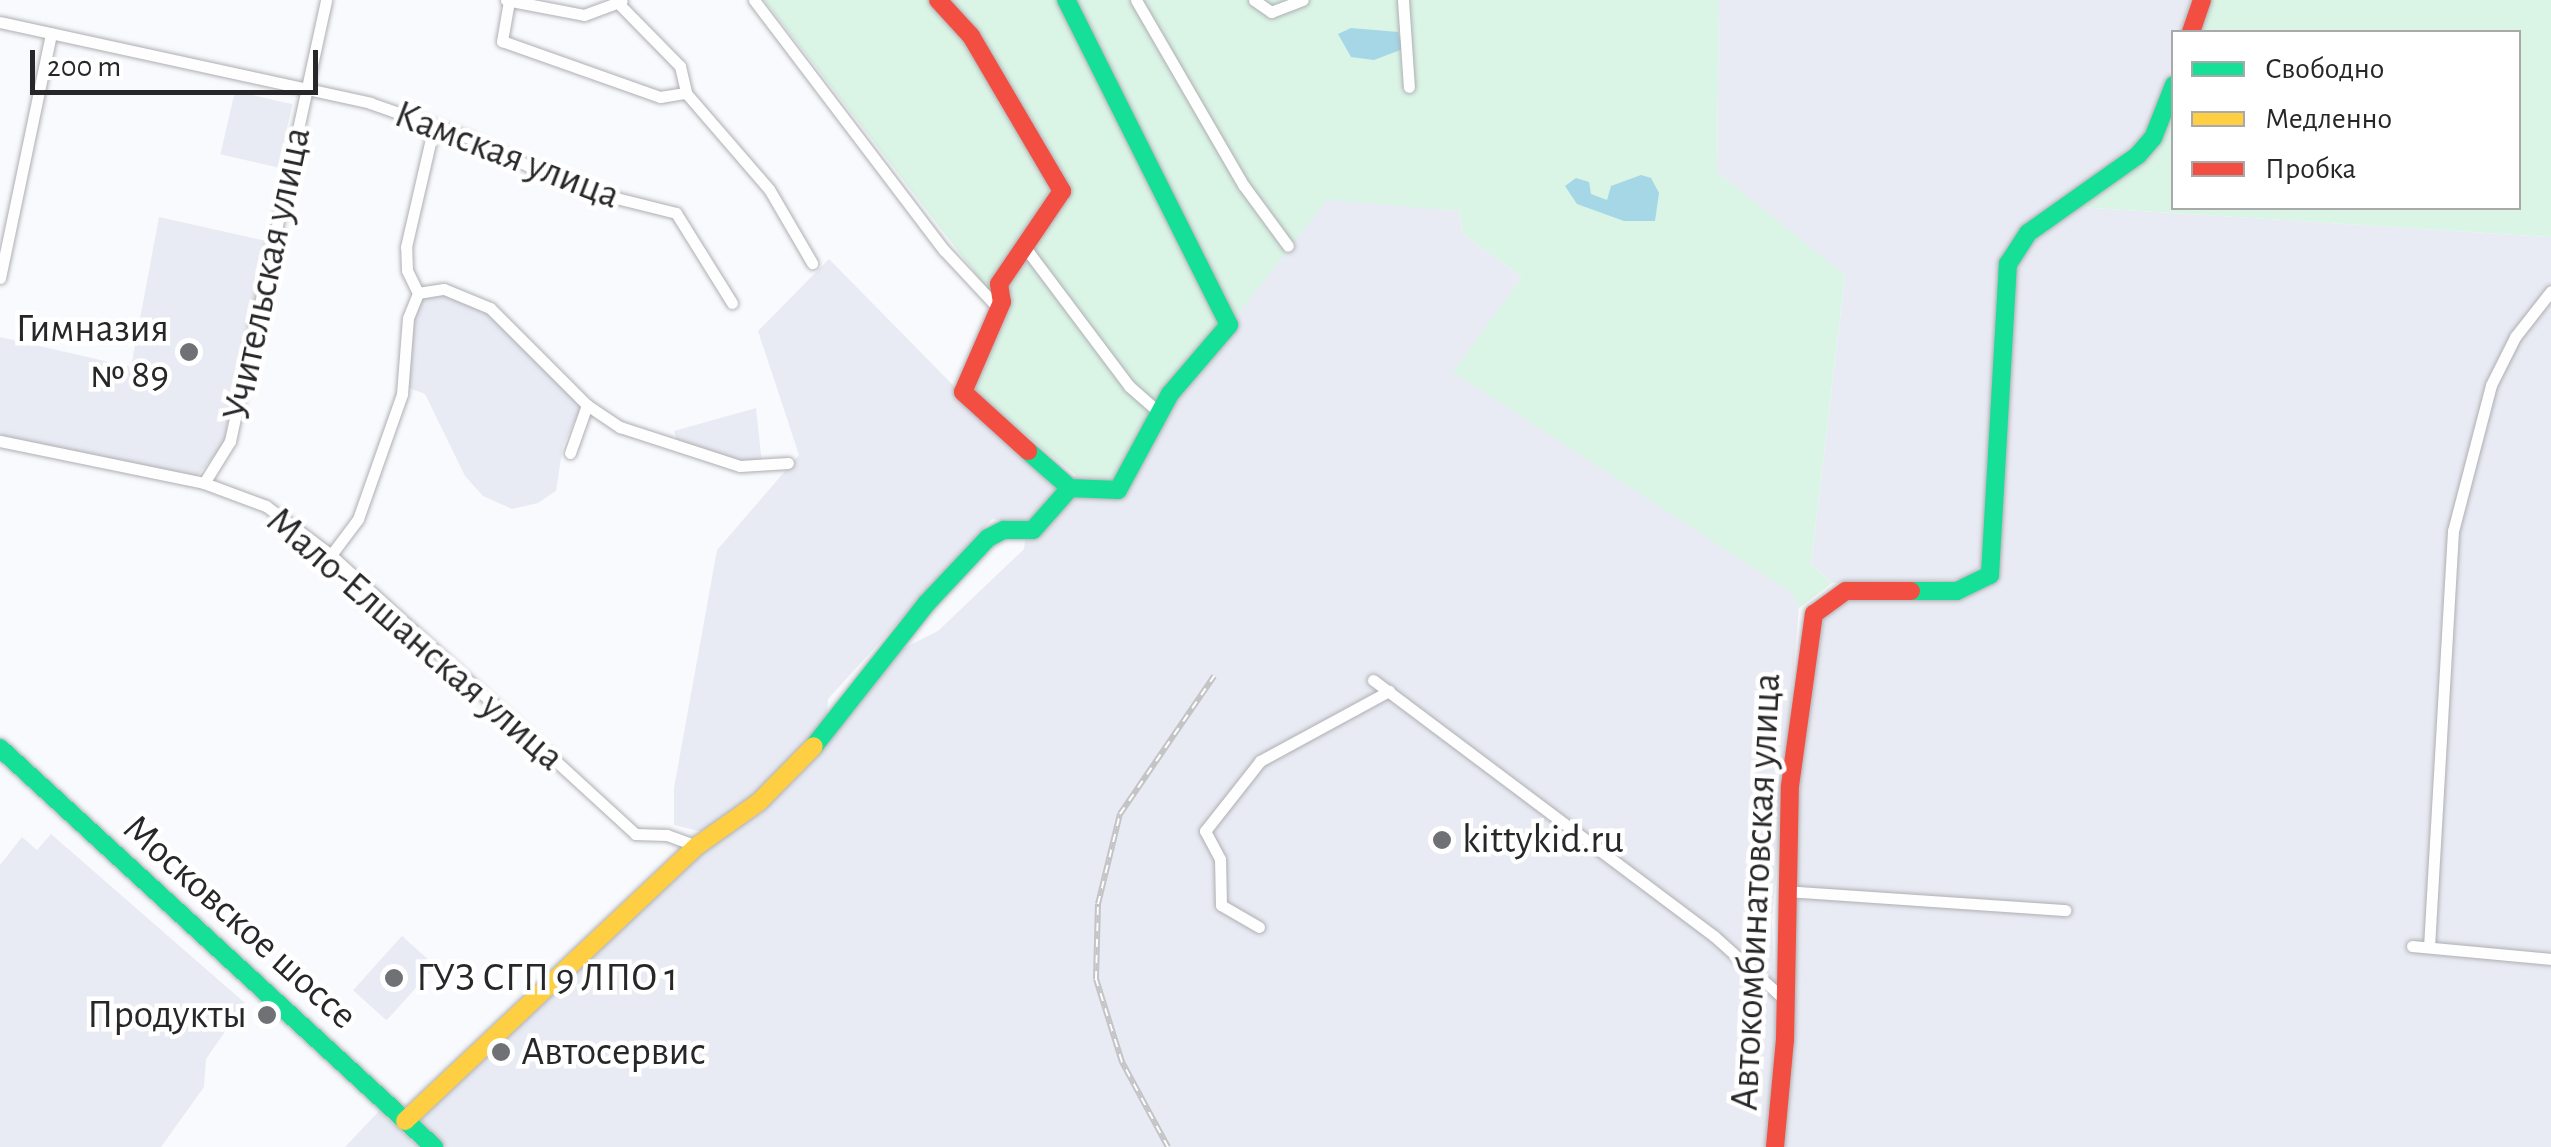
<!DOCTYPE html>
<html>
<head>
<meta charset="utf-8">
<style>
  body { margin:0 }
  #map { position:relative; width:2551px; height:1147px; overflow:hidden; background:#f9fafe; font-family:"Alegreya Sans",sans-serif }
  div>[style] { position:absolute }
  .built>* { inset:0; background:#e9ebf4; transform-origin:0 0 }
  .green>* { inset:0; background:#daf4e6 }
  .water>* { inset:0; background:#a5d7e6 }
  .roads { filter:drop-shadow(0 0 2px #aeafb2) drop-shadow(0 0 2px #aeafb2) }
  .street>* { height:11px; margin:-5.5px; padding:0 5.5px; transform-origin:5.5px; border-radius:5.5px; background:#fefeff }
  .fast>* { height:18px; margin:-9px; padding:0 9px; transform-origin:9px; border-radius:9px; background:#16e098 }
  .slow>* { height:18px; margin:-9px; padding:0 9px; transform-origin:9px; border-radius:9px; background:#ffcf43 }
  .jam>* { height:18px; margin:-9px; padding:0 9px; transform-origin:9px; border-radius:9px; background:#f24e42 }
  .rail>* { height:6px; margin-top:-3px; transform-origin:0; background:repeating-linear-gradient(90deg,#fff 0 8px,#c4c4c6 0 16px); box-sizing:border-box; border-block:2px solid #c4c4c6 }
  .dots>* { width:28px; height:28px; translate:-50% -50%; box-sizing:border-box; border:5px solid #fff; border-radius:50% }
  span { translate:-50% -50%; white-space:nowrap; text-align:center; line-height:1.15; -webkit-text-stroke:9px #fff; paint-order:stroke }
  .street-label { font-size:40px; color:#272729 }
  .poi-label { font-size:40px; color:#272729 }
  .right { translate:-100% -50%; text-align:right }
  .left { translate:0 -50%; text-align:left }
  .legend { position:absolute; left:2171px; top:30px; width:350px; height:180px; box-sizing:border-box; background:#fff; border:2px solid #a9a9a9; margin:0; padding:12px 18px; list-style:none; font-size:30px; color:#272729 }
  .legend li { display:flex; align-items:center; gap:20px; height:50px }
  .legend b { width:50px; border:2px solid #a9a9a9 }
  .scale { position:absolute; left:30px; top:50px; width:288px; height:45px; box-sizing:border-box; border:5px solid #272729; border-top:0; padding-left:12px; font-size:30px; line-height:35px; white-space:nowrap; color:#272729; -webkit-text-stroke:8px #fff; paint-order:stroke }
</style>
</head>
<body>
<div id="map">
  <div class="built">
    <i style="clip-path:polygon(1719px 0,2196px 0,2185px 32px,2174px 32px,2173px 68px,2149px 132px,2007px 247px,1986px 562px,1965px 579px,1832px 583px,1811px 564px,1845px 276px,1717px 172px)"></i>
    <i style="left:235px;top:91px;width:59px;height:65px;rotate:13deg"></i>
    <i style="clip-path:polygon(1327px 199px,1459px 211px,1463px 234px,1522px 277px,1454px 372px,1793px 593px,1799px 608px,1772px 921px,1777px 1050px,1768px 1147px,447px 1147px,424px 1126px,421px 1118px,699px 851px,760px 814px,808px 766px,894px 653px,938px 631px,1024px 549px,1027px 526px,992px 519px,828px 699px,827px 716px,812px 739px,766px 784px,711px 834px,674px 825px,674px 788px,717px 550px,799px 455px,758px 331px,829px 259px,1057px 491px,1178px 389px)"></i>
    <i style="clip-path:polygon(2078px 207px,2551px 237px,2551px 1147px,1780px 1147px,1787px 879px,1818px 618px,1832px 603px,1855px 596px,1998px 578px,2017px 263px,2045px 228px)"></i>
    <i style="clip-path:polygon(159px 217px,266px 241px,223px 446px,195px 478px,0 435px,0 337px,131px 367px)"></i>
    <i style="clip-path:polygon(445px 292px,489px 310px,582px 406px,563px 445px,556px 491px,538px 503px,512px 509px,483px 496px,465px 476px,425px 394px,406px 387px,416px 299px)"></i>
    <i style="clip-path:polygon(756px 408px,762px 464px,740px 464px,677px 441px,674px 431px)"></i>
    <i style="clip-path:polygon(51px 834px,245px 1003px,206px 1059px,204px 1087px,161px 1147px,0 1147px,0 865px,22px 837px,37px 850px)"></i>
    <i style="left:402px;top:936px;width:45px;height:73px;rotate:42deg"></i>
    <i style="clip-path:polygon(379px 1111px,419px 1147px,345px 1147px)"></i>
  </div>
  <div class="green">
    <i style="clip-path:polygon(764px 0,1719px 0,1717px 172px,1845px 275px,1811px 564px,1832px 583px,1799px 608px,1792px 593px,1453px 372px,1522px 277px,1463px 234px,1459px 211px,1327px 200px,1176px 394px,1131px 489px,1076px 475px,959px 382px,1006px 313px)"></i>
    <i style="clip-path:polygon(2202px 0,2551px 0,2551px 237px,2078px 207px,2138px 155px,2173px 85px,2174px 208px,2518px 208px,2518px 32px,2191px 32px)"></i>
  </div>
  <div class="water">
    <i style="clip-path:polygon(1351px 28px,1398px 32px,1403px 49px,1374px 60px,1351px 57px,1338px 34px)"></i>
    <i style="clip-path:polygon(1641px 175px,1651px 178px,1659px 193px,1655px 221px,1624px 221px,1577px 204px,1565px 186px,1576px 178px,1589px 182px,1591px 194px,1607px 200px,1611px 186px)"></i>
  </div>
  <div class="roads">
    <div class="street">
      <i style="left:506px;top:0;width:79px;rotate:10.9deg"></i>
      <i style="left:584px;top:15px;width:40px;rotate:-20.2deg"></i>
      <i style="left:754px;top:0;width:314px;rotate:52.8deg"></i>
      <i style="left:944px;top:250px;width:81px;rotate:47deg"></i>
      <i style="left:1136px;top:0;width:215px;rotate:59.9deg"></i>
      <i style="left:1244px;top:186px;width:74px;rotate:53.7deg"></i>
      <i style="left:1254px;top:0;width:21px;rotate:35deg"></i>
      <i style="left:1271px;top:12px;width:34px;rotate:-21deg"></i>
      <i style="left:1403px;top:0;width:87px;rotate:86.1deg"></i>
      <i style="left:509px;top:1px;width:41px;rotate:99.9deg"></i>
      <i style="left:502px;top:41px;width:168px;rotate:19.5deg"></i>
      <i style="left:660px;top:97px;width:26px;rotate:-9deg"></i>
      <i style="left:619px;top:4px;width:87px;rotate:45.5deg"></i>
      <i style="left:680px;top:66px;width:28px;rotate:77deg"></i>
      <i style="left:686px;top:93px;width:127px;rotate:49.2deg"></i>
      <i style="left:769px;top:189px;width:86px;rotate:59.8deg"></i>
      <i style="left:0;top:22px;width:379px;rotate:12.3deg"></i>
      <i style="left:370px;top:103px;width:103px;rotate:19.3deg"></i>
      <i style="left:467px;top:137px;width:120px;rotate:25.1deg"></i>
      <i style="left:576px;top:188px;width:103px;rotate:14deg"></i>
      <i style="left:676px;top:213px;width:106px;rotate:58.1deg"></i>
      <i style="left:1024px;top:246px;width:175px;rotate:53.1deg"></i>
      <i style="left:1129px;top:386px;width:43px;rotate:41.2deg"></i>
      <i style="left:0;top:278px;width:250px;rotate:-78.2deg"></i>
      <i style="left:418px;top:293px;width:26px;rotate:-9deg"></i>
      <i style="left:444px;top:289px;width:50px;rotate:22.4deg"></i>
      <i style="left:490px;top:308px;width:137px;rotate:45deg"></i>
      <i style="left:587px;top:405px;width:40px;rotate:34deg"></i>
      <i style="left:620px;top:427px;width:126px;rotate:18deg"></i>
      <i style="left:740px;top:466px;width:48px;rotate:-3.6deg"></i>
      <i style="left:0;top:441px;width:208px;rotate:11.6deg"></i>
      <i style="left:204px;top:483px;width:66px;rotate:20.4deg"></i>
      <i style="left:266px;top:506px;width:81px;rotate:37deg"></i>
      <i style="left:331px;top:555px;width:413px;rotate:42.5deg"></i>
      <i style="left:635px;top:834px;width:32px;rotate:2deg"></i>
      <i style="left:667px;top:835px;width:32px;rotate:20deg"></i>
      <i style="left:570px;top:453px;width:51px;rotate:-70.5deg"></i>
      <i style="left:204px;top:483px;width:49px;rotate:-58.2deg"></i>
      <i style="left:230px;top:441px;width:451px;rotate:-77.7deg"></i>
      <i style="left:331px;top:555px;width:45px;rotate:-53.1deg"></i>
      <i style="left:358px;top:519px;width:133px;rotate:-70.6deg"></i>
      <i style="left:402px;top:394px;width:76px;rotate:-85.5deg"></i>
      <i style="left:408px;top:318px;width:27px;rotate:-68deg"></i>
      <i style="left:418px;top:293px;width:25px;rotate:-116deg"></i>
      <i style="left:407px;top:270px;width:23px;rotate:-92deg"></i>
      <i style="left:406px;top:247px;width:124px;rotate:-77deg"></i>
      <i style="left:1373px;top:680px;width:426px;rotate:36.9deg"></i>
      <i style="left:1714px;top:936px;width:96px;rotate:42deg"></i>
      <i style="left:1785px;top:891px;width:281px;rotate:3.9deg"></i>
      <i style="left:1259px;top:927px;width:44px;rotate:-149.9deg"></i>
      <i style="left:1221px;top:905px;width:46px;rotate:-91.2deg"></i>
      <i style="left:1220px;top:859px;width:32px;rotate:-118deg"></i>
      <i style="left:1205px;top:831px;width:89px;rotate:-51.8deg"></i>
      <i style="left:1260px;top:761px;width:147px;rotate:-28.5deg"></i>
      <i style="left:2412px;top:946px;width:140px;rotate:5.3deg"></i>
      <i style="left:2429px;top:947px;width:417px;rotate:-86.7deg"></i>
      <i style="left:2453px;top:531px;width:151px;rotate:-75.4deg"></i>
      <i style="left:2491px;top:385px;width:54px;rotate:-63.4deg"></i>
      <i style="left:2515px;top:337px;width:58px;rotate:-52deg"></i>
    </div>
    <div class="fast">
      <i style="left:1028px;top:451px;width:56px;rotate:41.4deg"></i>
      <i style="left:1070px;top:488px;width:48px;rotate:2.4deg"></i>
      <i style="left:1118px;top:490px;width:109px;rotate:-61.6deg"></i>
      <i style="left:1170px;top:394px;width:91px;rotate:-49.5deg"></i>
      <i style="left:1229px;top:325px;width:364px;rotate:-116.6deg"></i>
      <i style="left:1911px;top:591px;width:46px"></i>
      <i style="left:1957px;top:591px;width:37px;rotate:-26deg"></i>
      <i style="left:1990px;top:575px;width:312px;rotate:-86.7deg"></i>
      <i style="left:2008px;top:264px;width:37px;rotate:-57deg"></i>
      <i style="left:2028px;top:233px;width:135px;rotate:-35.3deg"></i>
      <i style="left:2138px;top:155px;width:23px;rotate:-49deg"></i>
      <i style="left:2153px;top:138px;width:57px;rotate:-68.4deg"></i>
      <i style="left:814px;top:746px;width:181px;rotate:-51.7deg"></i>
      <i style="left:926px;top:604px;width:91px;rotate:-46.8deg"></i>
      <i style="left:988px;top:538px;width:18px;rotate:-27deg"></i>
      <i style="left:1004px;top:530px;width:29px"></i>
      <i style="left:1033px;top:530px;width:56px;rotate:-48.6deg"></i>
      <i style="left:0;top:748px;width:590px;rotate:42.59deg"></i>
    </div>
    <div class="slow">
      <i style="left:405px;top:1121px;width:401px;rotate:-43.3deg"></i>
      <i style="left:697px;top:846px;width:76px;rotate:-35.4deg"></i>
      <i style="left:759px;top:802px;width:78px;rotate:-45.5deg"></i>
    </div>
    <div class="jam">
      <i style="left:938px;top:0;width:49px;rotate:47.5deg"></i>
      <i style="left:971px;top:36px;width:180px;rotate:59.6deg"></i>
      <i style="left:1062px;top:191px;width:112px;rotate:124.1deg"></i>
      <i style="left:999px;top:284px;width:18px;rotate:81deg"></i>
      <i style="left:1002px;top:302px;width:98px;rotate:113.4deg"></i>
      <i style="left:963px;top:392px;width:88px;rotate:42.2deg"></i>
      <i style="left:2191px;top:32px;width:34px;rotate:-71deg"></i>
      <i style="left:1775px;top:1147px;width:107px;rotate:-84.7deg"></i>
      <i style="left:1785px;top:1040px;width:254px;rotate:-88.9deg"></i>
      <i style="left:1790px;top:786px;width:174px;rotate:-82.1deg"></i>
      <i style="left:1814px;top:614px;width:39px;rotate:-36deg"></i>
      <i style="left:1846px;top:591px;width:65px"></i>
    </div>
  </div>
  <div class="rail">
    <i style="left:1168px;top:1147px;width:97px;rotate:-118.4deg"></i>
    <i style="left:1122px;top:1062px;width:87px;rotate:-107.4deg"></i>
    <i style="left:1096px;top:979px;width:75px;rotate:-88.5deg"></i>
    <i style="left:1098px;top:904px;width:93px;rotate:-76.3deg"></i>
    <i style="left:1120px;top:814px;width:167px;rotate:-55.7deg"></i>
  </div>
  <div class="dots">
    <i style="left:189px;top:352px;background:#707174"></i>
    <i style="left:1442px;top:840px;background:#707174"></i>
    <i style="left:394px;top:978px;background:#707174"></i>
    <i style="left:267px;top:1015px;background:#707174"></i>
    <i style="left:501px;top:1052px;background:#707174"></i>
  </div>
  <div class="street-label">
    <span style="left:507px;top:155px;rotate:21deg">Камская улица</span>
    <span style="left:267px;top:274px;rotate:-78deg">Учительская улица</span>
    <span style="left:415px;top:639px;rotate:41deg">Мало-Елшанская улица</span>
    <span style="left:1756px;top:892px;rotate:-87deg">Автокомбинатовская улица</span>
    <span style="left:240px;top:922px;rotate:42deg">Московское шоссе</span>
  </div>
  <div class="poi-label">
    <span class="right" style="left:169px;top:352px">Гимназия<br>№ 89</span>
    <span class="left" style="left:1462px;top:840px">kittykid.ru</span>
    <span class="left" style="left:416px;top:978px">ГУЗ СГП 9 ЛПО 1</span>
    <span class="right" style="left:247px;top:1015px">Продукты</span>
    <span class="left" style="left:521px;top:1052px">Автосервис</span>
  </div>
  <ul class="legend">
  <li><b style="height:12px;background:#16e098"></b>Свободно</li>
  <li><b style="height:12px;background:#ffcf43"></b>Медленно</li>
  <li><b style="height:12px;background:#f24e42"></b>Пробка</li>
  </ul>
  <div class="scale">200 m</div>
</div>
</body>
</html>
